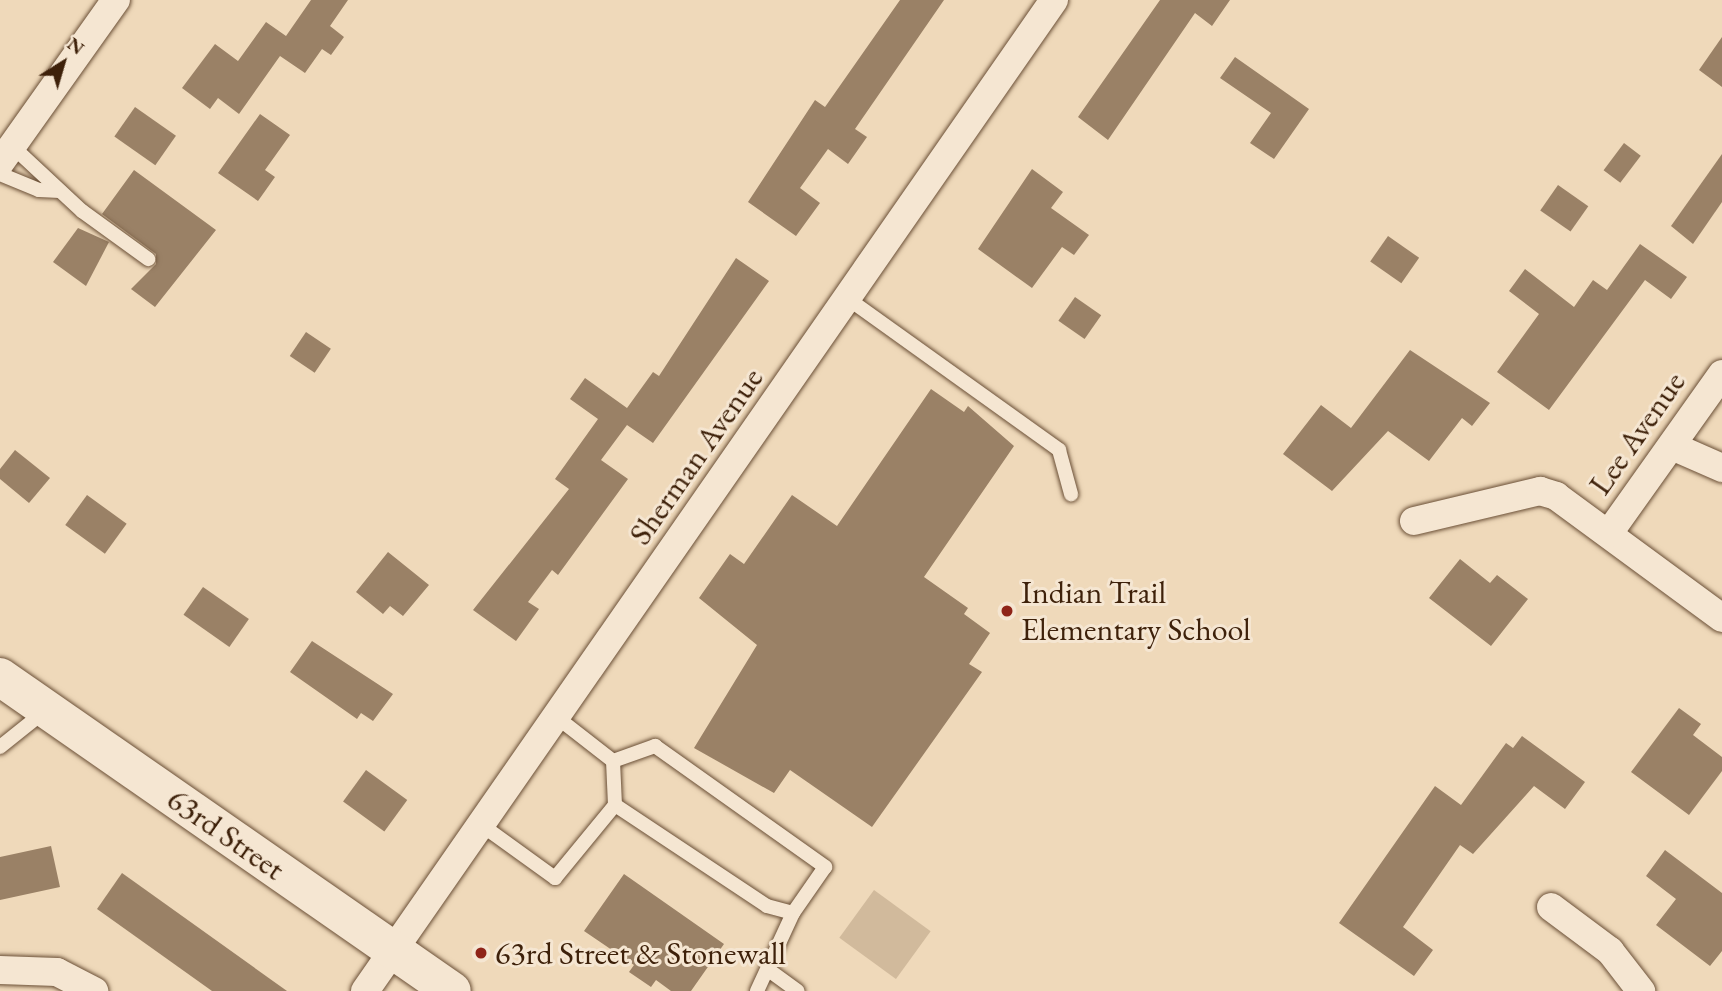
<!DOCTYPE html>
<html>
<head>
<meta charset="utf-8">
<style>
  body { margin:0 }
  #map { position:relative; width:1722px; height:991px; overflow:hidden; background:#efd9ba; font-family:"EB Garamond",serif }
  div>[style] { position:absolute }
  .green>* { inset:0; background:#d1ba9c; transform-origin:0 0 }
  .building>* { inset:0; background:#9a8166; transform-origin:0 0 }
  .roads { filter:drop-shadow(0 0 2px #6a4f36) drop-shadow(0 0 2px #6a4f36) }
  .service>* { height:14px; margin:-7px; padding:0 7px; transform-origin:7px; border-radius:7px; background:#f5e6d2 }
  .minor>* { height:28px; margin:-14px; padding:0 14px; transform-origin:14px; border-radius:14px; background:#f5e6d2 }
  .secondary>* { height:38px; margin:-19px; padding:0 19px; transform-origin:19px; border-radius:19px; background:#f5e6d2 }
  .dots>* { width:19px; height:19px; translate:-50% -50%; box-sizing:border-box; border:4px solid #f5e6d2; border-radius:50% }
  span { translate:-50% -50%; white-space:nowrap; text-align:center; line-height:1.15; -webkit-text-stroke:6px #f5e6d2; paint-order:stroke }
  .street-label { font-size:32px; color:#3e210a }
  .poi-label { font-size:32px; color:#3e210a }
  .left { translate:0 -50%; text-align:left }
  .north { position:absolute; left:28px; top:28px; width:70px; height:70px; -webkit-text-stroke:5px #f5e6d2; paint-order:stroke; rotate:37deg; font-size:19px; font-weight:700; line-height:28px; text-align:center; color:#3e210a }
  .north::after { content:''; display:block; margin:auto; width:24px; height:32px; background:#3e210a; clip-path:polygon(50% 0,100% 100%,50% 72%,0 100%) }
</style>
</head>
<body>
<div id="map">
  <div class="green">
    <i style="left:874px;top:890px;width:70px;height:59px;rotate:36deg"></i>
  </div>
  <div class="building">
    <i style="clip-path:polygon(311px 0,348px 0,330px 26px,344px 37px,331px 55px,322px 49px,305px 73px,280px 56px,239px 114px,218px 98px,210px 109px,182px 88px,215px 44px,238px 61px,266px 22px,286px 36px)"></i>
    <i style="clip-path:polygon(900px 0,944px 0,855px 129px,867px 137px,848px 164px,828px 149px,800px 188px,820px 203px,796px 236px,748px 202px,815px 100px,825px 107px)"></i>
    <i style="clip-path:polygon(1160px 0,1230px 0,1212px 26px,1195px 13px,1108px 140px,1078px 117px)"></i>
    <i style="clip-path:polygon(1722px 37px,1722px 87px,1699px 70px)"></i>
    <i style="clip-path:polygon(1235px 57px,1309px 109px,1274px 159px,1250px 143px,1271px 113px,1220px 78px)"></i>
    <i style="left:135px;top:107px;width:50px;height:36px;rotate:35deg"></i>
    <i style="clip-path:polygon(260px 114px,290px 135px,265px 170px,275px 177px,258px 201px,218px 173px)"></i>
    <i style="left:1624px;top:143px;width:21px;height:34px;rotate:37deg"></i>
    <i style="clip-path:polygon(1722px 154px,1722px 202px,1693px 244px,1671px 226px)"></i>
    <i style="clip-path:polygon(1032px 169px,1063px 192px,1051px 208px,1089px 235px,1074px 255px,1062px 247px,1032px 288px,978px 249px)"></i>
    <i style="clip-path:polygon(134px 170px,216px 230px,155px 307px,131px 289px,156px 264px,156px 254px,102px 214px)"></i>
    <i style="left:1558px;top:185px;width:37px;height:31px;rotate:35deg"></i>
    <i style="clip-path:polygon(78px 228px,109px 242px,86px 286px,53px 262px)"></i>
    <i style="left:1388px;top:236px;width:38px;height:31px;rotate:35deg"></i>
    <i style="clip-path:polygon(1640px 244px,1687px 277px,1671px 299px,1645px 280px,1549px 410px,1497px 372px,1539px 314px,1509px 291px,1525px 269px,1574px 307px,1593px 280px,1607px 290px)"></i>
    <i style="clip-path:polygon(736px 258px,769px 281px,653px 443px,627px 425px,601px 460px,628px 479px,558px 575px,552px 570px,528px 602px,539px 609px,516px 641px,473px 610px,569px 489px,555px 479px,598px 419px,570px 399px,585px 378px,627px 408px,653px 372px,659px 376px)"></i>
    <i style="left:1075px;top:297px;width:32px;height:29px;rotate:35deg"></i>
    <i style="left:306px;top:332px;width:30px;height:29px;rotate:34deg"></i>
    <i style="clip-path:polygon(1410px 350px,1490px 403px,1472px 426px,1462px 418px,1429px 461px,1388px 431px,1332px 491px,1283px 454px,1321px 405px,1351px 428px)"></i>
    <i style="clip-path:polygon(931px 389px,964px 412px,968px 406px,1014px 446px,924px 577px,968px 608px,964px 614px,990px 633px,969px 664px,982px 672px,872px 827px,790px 770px,774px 793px,694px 748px,757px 645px,699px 598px,730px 554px,744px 564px,792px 495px,837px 526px)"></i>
    <i style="clip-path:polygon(15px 450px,50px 478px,29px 503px,0 479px,0 469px)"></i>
    <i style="left:87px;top:495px;width:49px;height:37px;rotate:36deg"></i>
    <i style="clip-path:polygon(388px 552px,429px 585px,403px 616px,390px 606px,383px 614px,356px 592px)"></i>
    <i style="clip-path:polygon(1460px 559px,1490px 583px,1497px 575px,1528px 599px,1491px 646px,1429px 598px)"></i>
    <i style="left:203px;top:587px;width:56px;height:34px;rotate:35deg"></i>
    <i style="clip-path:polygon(312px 641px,393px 694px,373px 721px,361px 713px,357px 719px,290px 672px)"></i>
    <i style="clip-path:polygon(1679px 708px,1701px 724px,1693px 735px,1722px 757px,1722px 771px,1689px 815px,1631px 772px)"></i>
    <i style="clip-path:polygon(1522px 736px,1585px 782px,1565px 809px,1534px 786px,1473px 854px,1460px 845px,1403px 927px,1433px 950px,1414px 976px,1339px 923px,1435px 786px,1461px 805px,1506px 743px,1513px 748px)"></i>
    <i style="left:366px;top:770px;width:51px;height:39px;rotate:36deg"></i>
    <i style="clip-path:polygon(51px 846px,60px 887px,0 900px,0 857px)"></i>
    <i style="clip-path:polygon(1665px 850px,1722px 893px,1722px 951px,1710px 966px,1656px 925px,1676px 899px,1646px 876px)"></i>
    <i style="clip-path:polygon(122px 873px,287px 991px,212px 991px,97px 909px)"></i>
    <i style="clip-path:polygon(624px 874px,724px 944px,691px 991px,671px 991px,656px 980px,651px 987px,629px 972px,634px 965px,584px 931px)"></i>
  </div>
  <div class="roads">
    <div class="service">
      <i style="left:12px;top:146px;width:96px;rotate:42.9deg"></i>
      <i style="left:82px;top:211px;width:82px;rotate:36deg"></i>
      <i style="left:0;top:174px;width:42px;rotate:22.3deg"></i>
      <i style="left:39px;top:190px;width:21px;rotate:3deg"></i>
      <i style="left:847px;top:298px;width:261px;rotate:35.6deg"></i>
      <i style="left:1059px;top:450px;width:46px;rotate:74.7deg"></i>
      <i style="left:0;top:747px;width:58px;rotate:-38.7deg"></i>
      <i style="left:613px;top:761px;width:45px;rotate:-19.7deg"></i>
      <i style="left:655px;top:746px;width:209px;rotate:35.4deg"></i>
      <i style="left:825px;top:867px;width:56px;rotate:124.8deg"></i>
      <i style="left:793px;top:913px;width:27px;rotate:-165deg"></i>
      <i style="left:767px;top:906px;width:182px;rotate:-146.4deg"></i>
      <i style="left:483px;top:826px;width:89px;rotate:35.8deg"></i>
      <i style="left:555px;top:878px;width:94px;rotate:-50.6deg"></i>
      <i style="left:615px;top:805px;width:44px;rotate:-92.6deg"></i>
      <i style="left:613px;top:761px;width:70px;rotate:-142deg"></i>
      <i style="left:770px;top:971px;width:34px;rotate:36deg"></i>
      <i style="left:757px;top:991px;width:86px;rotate:-65.2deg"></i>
    </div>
    <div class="minor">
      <i style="left:0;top:163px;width:200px;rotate:-54.6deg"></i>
      <i style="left:1672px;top:446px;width:55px;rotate:23.7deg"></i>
      <i style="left:1414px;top:521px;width:130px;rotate:-13.4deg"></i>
      <i style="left:1540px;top:491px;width:17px;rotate:17deg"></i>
      <i style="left:1556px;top:496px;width:206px;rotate:36.3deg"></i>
      <i style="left:1609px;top:533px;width:195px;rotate:-54.6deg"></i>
      <i style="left:1551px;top:907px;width:74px;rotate:36.7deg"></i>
      <i style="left:1610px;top:951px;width:51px;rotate:52.2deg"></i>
      <i style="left:0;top:970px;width:57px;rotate:2deg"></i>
      <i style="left:57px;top:972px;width:42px;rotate:27.2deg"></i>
      <i style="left:365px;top:991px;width:1207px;rotate:-55.19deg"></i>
    </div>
    <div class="secondary">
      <i style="left:0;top:677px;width:550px;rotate:34.79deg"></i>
    </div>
  </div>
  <div class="dots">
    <i style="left:1007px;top:611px;background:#8f2418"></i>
    <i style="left:481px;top:953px;background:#8f2418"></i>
  </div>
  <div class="street-label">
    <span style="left:1637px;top:433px;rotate:-55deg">Lee Avenue</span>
    <span style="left:696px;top:456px;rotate:-55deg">Sherman Avenue</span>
    <span style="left:226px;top:834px;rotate:35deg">63rd Street</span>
  </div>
  <div class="poi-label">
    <span class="left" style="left:1021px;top:611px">Indian Trail<br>Elementary School</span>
    <span class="left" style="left:495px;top:953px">63rd Street &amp; Stonewall</span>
  </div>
  <div class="north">N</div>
</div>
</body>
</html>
